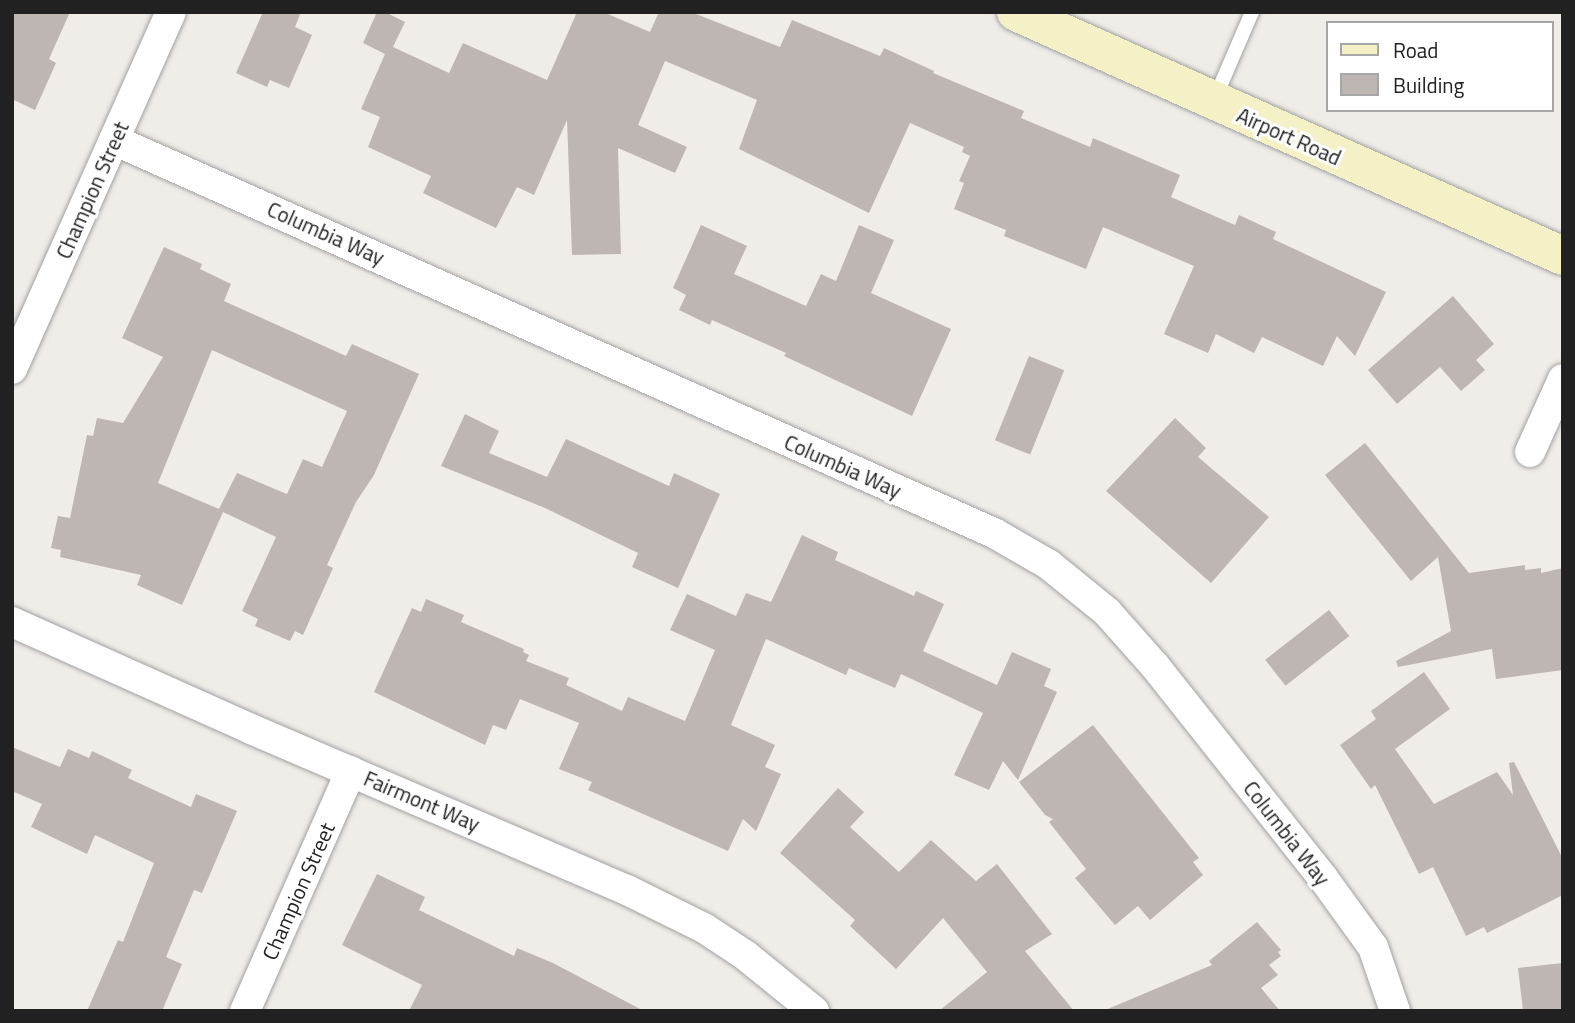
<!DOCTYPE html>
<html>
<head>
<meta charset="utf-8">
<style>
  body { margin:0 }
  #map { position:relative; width:1575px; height:1023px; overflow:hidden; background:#f0ede9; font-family:"Titillium Web",sans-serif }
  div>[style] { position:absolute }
  .building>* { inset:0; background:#beb6b2; transform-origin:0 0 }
  .roads { filter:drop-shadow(0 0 2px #a2a2a2) drop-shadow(0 0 2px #a2a2a2) }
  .lane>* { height:14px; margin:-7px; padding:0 7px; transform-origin:7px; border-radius:7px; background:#fff }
  .street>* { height:30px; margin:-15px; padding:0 15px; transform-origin:15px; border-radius:15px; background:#fff }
  .secondary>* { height:38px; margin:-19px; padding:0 19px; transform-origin:19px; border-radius:19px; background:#f3f1c5 }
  span { translate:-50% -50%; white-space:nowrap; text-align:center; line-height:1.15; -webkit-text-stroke:6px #fff; paint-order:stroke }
  .street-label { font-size:21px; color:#212121 }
  .frame { position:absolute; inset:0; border:14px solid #212121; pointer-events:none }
  .legend { position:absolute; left:1326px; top:21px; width:228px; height:91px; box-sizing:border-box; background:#fff; border:2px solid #a6a6a6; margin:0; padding:9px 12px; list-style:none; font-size:21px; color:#212121 }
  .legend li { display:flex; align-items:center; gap:14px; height:35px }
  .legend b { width:35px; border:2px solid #a6a6a6 }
</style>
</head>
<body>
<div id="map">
  <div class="building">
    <i style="clip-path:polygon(12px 12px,70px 12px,49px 59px,56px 63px,35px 110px,12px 99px)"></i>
    <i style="clip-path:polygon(263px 12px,301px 12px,295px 27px,312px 35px,289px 88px,270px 80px,267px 87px,236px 73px)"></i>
    <i style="clip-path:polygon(377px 12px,385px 12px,405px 22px,393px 47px,449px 73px,463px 43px,547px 80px,577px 12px,603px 12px,650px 32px,659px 12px,691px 12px,780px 47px,792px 20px,880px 56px,884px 48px,934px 71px,933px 73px,1024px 111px,1021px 118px,1090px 147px,1093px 138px,1180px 175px,1171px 197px,1235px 225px,1239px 215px,1276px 232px,1273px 239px,1386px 292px,1355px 356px,1337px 336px,1323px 366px,1262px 337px,1254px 353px,1216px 334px,1208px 353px,1164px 334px,1194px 266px,1103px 227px,1086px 269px,1004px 236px,1006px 230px,954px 209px,964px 183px,959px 181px,970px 156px,962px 152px,964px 147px,910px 123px,869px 213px,739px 149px,757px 100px,665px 61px,638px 125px,687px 147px,675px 173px,618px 148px,621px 254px,572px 255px,567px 120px,534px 195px,517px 187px,496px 228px,423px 193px,431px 176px,368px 147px,380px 117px,361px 109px,385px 54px,363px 43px)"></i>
    <i style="clip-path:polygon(701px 225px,747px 246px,734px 274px,806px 306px,821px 274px,836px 281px,859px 225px,894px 240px,871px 293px,951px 329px,912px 416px,784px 356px,786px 353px,712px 320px,710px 325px,679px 310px,686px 295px,673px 288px)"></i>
    <i style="clip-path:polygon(evenodd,164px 247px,202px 264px,200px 269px,231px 284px,224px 301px,346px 356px,352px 344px,419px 374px,374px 475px,356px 502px,327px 565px,333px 568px,303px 635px,295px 631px,290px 641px,255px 626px,258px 619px,242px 611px,276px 537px,223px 512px,182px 605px,137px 585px,141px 575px,60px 557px,61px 550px,51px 548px,58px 516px,70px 518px,87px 435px,93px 436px,97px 418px,123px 423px,163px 357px,122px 338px,164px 247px,212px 350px,347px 411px,322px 467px,303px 459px,287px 494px,237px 473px,219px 509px,158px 483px,212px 350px)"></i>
    <i style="clip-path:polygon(1453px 296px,1494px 344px,1476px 360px,1485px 370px,1461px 391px,1440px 367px,1397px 404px,1368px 370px)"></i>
    <i style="left:1029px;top:356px;width:38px;height:91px;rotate:22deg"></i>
    <i style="clip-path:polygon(465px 414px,499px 431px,489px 453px,547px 477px,566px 439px,669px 486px,674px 473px,720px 494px,678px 588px,632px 567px,638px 553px,545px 508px,441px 466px)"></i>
    <i style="clip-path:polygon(1175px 418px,1206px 448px,1198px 457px,1269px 517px,1211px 583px,1106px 491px)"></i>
    <i style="clip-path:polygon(1365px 443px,1469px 573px,1525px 565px,1525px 570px,1541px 568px,1541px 573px,1563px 568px,1563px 670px,1496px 679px,1492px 649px,1398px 667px,1396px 661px,1451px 631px,1438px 557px,1411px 581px,1325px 475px)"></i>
    <i style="clip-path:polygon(802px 535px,838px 552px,835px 560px,914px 596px,916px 591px,944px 604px,923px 651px,997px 685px,1012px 652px,1051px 669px,1044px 686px,1057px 692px,1018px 780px,1003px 761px,989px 790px,954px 775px,983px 713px,901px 674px,895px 688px,849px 668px,846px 675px,766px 639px,731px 725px,775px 745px,765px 767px,781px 774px,756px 831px,743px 819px,728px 851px,588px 790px,592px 782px,559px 769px,579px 723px,520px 699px,506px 730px,493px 725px,485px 745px,374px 692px,412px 608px,421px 612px,426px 599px,464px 615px,461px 622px,524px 649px,523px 652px,529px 655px,526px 661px,569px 678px,566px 685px,622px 711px,628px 697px,685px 721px,715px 650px,670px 630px,687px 594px,736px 616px,746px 593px,771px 602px)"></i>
    <i style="left:1329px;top:610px;width:33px;height:81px;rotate:52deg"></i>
    <i style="clip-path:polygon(1424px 672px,1450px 709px,1395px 749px,1434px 804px,1497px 772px,1513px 795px,1509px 763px,1514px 762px,1563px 859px,1563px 895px,1487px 933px,1484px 927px,1466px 936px,1433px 867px,1419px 874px,1375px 785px,1371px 789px,1340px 745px,1376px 719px,1371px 711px)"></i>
    <i style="clip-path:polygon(1093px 725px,1199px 858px,1193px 862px,1203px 875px,1150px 920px,1138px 906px,1115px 925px,1075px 878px,1086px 869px,1049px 822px,1053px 819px,1045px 815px,1019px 782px)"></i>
    <i style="clip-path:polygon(12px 747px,60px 767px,68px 749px,89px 758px,92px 751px,132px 770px,128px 778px,191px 807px,196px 794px,237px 811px,202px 893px,194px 890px,166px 957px,182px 964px,162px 1011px,87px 1011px,118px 940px,123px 942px,154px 863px,95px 835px,87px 854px,31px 827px,42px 804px,12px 791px)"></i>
    <i style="clip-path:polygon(838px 788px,864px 812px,850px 827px,899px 872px,931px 840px,976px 881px,997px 864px,1052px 934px,1025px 951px,1074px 1011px,939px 1011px,987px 972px,943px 918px,896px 969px,850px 926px,855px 920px,780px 853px)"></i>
    <i style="clip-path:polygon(377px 874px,425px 897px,419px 910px,514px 956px,517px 948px,553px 963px,644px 1011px,409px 1011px,422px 985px,342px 945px)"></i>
    <i style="clip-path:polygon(1257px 922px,1281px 950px,1278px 952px,1281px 956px,1269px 965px,1278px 975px,1261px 988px,1280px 1011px,1103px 1011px,1212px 965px,1209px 961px)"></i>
    <i style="clip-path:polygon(1563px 963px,1563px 1011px,1523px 1011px,1518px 968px)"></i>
  </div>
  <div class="roads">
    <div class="lane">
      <i style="left:1215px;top:98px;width:94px;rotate:-66.7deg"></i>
    </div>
    <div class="street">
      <i style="left:114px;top:140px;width:964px;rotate:24.07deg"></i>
      <i style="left:994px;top:533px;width:62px;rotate:29.9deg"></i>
      <i style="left:1048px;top:564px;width:76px;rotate:39.1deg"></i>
      <i style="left:1107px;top:612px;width:72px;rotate:48.4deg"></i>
      <i style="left:1155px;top:666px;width:270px;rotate:51.6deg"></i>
      <i style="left:1323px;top:878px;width:85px;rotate:54.1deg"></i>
      <i style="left:1373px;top:947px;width:68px;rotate:71deg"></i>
      <i style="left:12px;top:369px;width:391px;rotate:-66deg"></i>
      <i style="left:1530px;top:452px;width:80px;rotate:-65.7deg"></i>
      <i style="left:12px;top:622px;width:262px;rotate:24.1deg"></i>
      <i style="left:251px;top:729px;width:409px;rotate:23.2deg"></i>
      <i style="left:627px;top:890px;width:86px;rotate:26.3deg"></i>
      <i style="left:704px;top:928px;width:49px;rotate:33.4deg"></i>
      <i style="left:745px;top:955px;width:89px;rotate:39.1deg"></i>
      <i style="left:245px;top:1011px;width:262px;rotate:-66.2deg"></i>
    </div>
    <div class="secondary">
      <i style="left:1016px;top:12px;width:599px;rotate:24.04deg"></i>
    </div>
  </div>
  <div class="street-label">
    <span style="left:1289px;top:136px;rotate:24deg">Airport Road</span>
    <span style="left:92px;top:190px;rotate:-66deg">Champion Street</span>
    <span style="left:326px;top:233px;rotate:24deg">Columbia Way</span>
    <span style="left:843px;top:466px;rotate:24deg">Columbia Way</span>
    <span style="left:422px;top:801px;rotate:23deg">Fairmont Way</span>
    <span style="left:1287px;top:833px;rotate:52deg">Columbia Way</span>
    <span style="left:298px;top:891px;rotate:-66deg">Champion Street</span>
  </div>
  <div class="frame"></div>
  <ul class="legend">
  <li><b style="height:9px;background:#f3f1c5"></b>Road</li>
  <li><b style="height:19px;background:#beb6b2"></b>Building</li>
  </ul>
</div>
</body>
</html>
